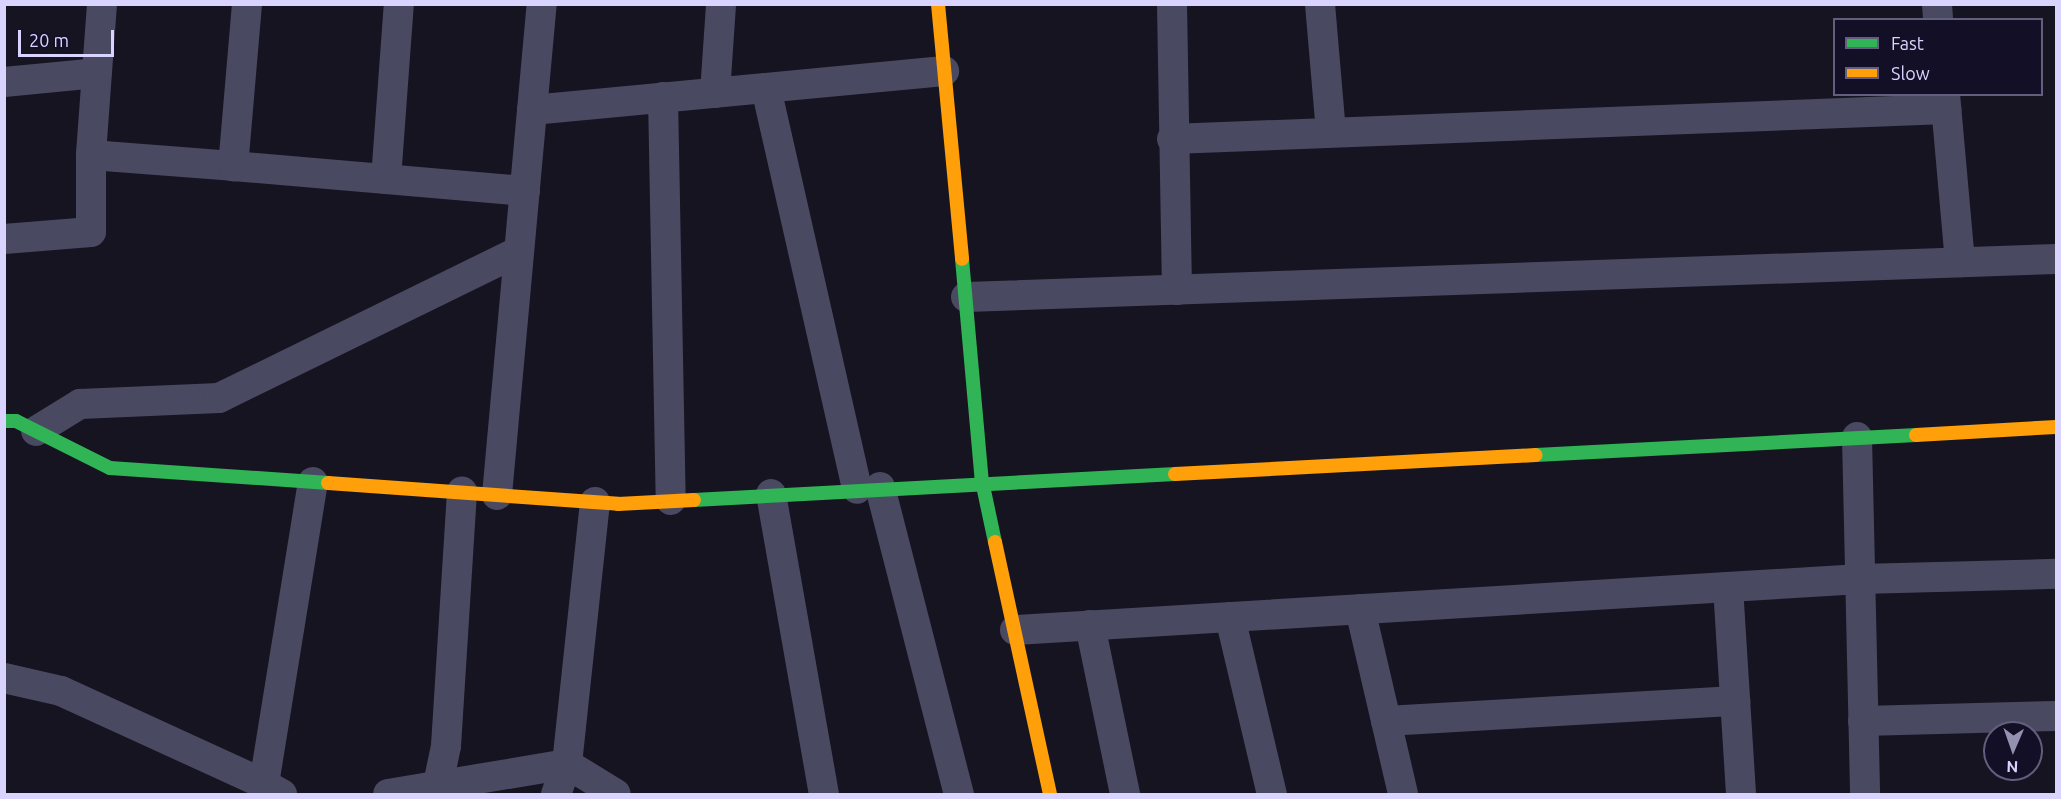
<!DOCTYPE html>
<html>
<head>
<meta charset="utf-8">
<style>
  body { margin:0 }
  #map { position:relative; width:2061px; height:799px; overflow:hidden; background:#161421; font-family:Ubuntu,sans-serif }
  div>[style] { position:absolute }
  .street>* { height:30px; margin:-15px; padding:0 15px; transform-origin:15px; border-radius:15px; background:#4a4962 }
  .fast>* { height:14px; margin:-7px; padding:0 7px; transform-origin:7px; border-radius:7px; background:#30b455 }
  .slow>* { height:14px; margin:-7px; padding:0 7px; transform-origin:7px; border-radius:7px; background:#ff9f0a }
  span { translate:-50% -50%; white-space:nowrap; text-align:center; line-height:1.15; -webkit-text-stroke:4.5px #130f26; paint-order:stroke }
  .frame { position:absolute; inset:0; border:6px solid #d9d4ff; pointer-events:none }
  .legend { position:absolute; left:1833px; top:18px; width:210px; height:78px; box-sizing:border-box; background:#130f26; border:2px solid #625e7d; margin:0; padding:8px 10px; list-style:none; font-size:18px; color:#d9d4ff }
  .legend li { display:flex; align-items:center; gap:12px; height:30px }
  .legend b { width:30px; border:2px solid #625e7d }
  .north { position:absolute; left:1983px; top:721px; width:60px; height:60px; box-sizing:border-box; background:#130f26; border:2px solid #625e7d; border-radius:50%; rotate:182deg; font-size:16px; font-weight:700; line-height:24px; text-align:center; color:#d9d4ff }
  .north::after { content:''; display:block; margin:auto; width:21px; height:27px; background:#9591b1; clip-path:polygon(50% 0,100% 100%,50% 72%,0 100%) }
  .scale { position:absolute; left:18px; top:30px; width:96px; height:27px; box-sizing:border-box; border:3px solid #d9d4ff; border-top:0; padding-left:8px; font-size:18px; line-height:21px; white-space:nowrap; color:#d9d4ff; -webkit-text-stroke:4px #130f26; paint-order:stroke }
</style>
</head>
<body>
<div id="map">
  <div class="street">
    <i style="left:102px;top:4px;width:151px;rotate:94.2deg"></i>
    <i style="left:91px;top:155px;width:142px;rotate:4.4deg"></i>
    <i style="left:247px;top:4px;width:163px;rotate:94.9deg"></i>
    <i style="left:233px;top:166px;width:293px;rotate:4.9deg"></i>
    <i style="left:1172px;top:4px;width:286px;rotate:89deg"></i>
    <i style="left:1320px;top:4px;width:128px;rotate:85.1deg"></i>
    <i style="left:1937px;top:4px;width:16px;rotate:86deg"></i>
    <i style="left:4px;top:82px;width:93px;rotate:-5.5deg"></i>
    <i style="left:766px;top:88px;width:411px;rotate:77.2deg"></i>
    <i style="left:715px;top:93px;width:89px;rotate:-86.1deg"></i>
    <i style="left:1945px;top:94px;width:169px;rotate:84.9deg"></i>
    <i style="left:663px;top:97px;width:403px;rotate:88.9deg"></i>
    <i style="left:532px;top:110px;width:414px;rotate:-5.4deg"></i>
    <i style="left:1172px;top:139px;width:775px;rotate:-2.22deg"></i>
    <i style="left:386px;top:179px;width:175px;rotate:-85.8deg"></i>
    <i style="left:4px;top:239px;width:87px;rotate:-4.6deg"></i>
    <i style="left:91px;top:232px;width:77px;rotate:-90deg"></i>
    <i style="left:966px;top:297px;width:1091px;rotate:-2deg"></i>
    <i style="left:36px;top:431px;width:52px;rotate:-31.5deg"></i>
    <i style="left:80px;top:404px;width:139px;rotate:-2.5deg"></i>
    <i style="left:219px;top:398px;width:334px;rotate:-26.1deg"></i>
    <i style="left:1857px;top:437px;width:357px;rotate:88.7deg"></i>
    <i style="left:880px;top:487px;width:317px;rotate:75.6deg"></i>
    <i style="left:771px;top:494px;width:305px;rotate:80deg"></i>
    <i style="left:497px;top:495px;width:493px;rotate:-84.8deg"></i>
    <i style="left:595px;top:502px;width:263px;rotate:96.1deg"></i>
    <i style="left:567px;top:764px;width:57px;rotate:31.5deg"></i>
    <i style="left:1728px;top:587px;width:207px;rotate:86.4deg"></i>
    <i style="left:1360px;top:609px;width:190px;rotate:76.9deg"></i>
    <i style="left:1230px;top:617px;width:182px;rotate:76.7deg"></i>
    <i style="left:1090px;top:625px;width:173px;rotate:78.3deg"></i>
    <i style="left:1015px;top:630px;width:847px;rotate:-3.45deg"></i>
    <i style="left:1860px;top:579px;width:196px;rotate:-1.5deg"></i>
    <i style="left:4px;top:678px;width:58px;rotate:12.8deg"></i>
    <i style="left:61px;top:691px;width:223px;rotate:24.6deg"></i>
    <i style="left:1386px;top:721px;width:350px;rotate:-3.3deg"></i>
    <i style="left:1863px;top:721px;width:193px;rotate:-1.5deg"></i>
    <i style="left:282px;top:794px;width:21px;rotate:-151deg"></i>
    <i style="left:264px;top:784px;width:306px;rotate:-80.8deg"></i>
    <i style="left:388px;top:794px;width:181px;rotate:-9.5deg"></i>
    <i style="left:567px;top:764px;width:32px;rotate:110deg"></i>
    <i style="left:436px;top:794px;width:49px;rotate:-78.2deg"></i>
    <i style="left:446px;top:746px;width:255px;rotate:-86.4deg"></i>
  </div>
  <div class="fast">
    <i style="left:962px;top:259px;width:223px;rotate:84.9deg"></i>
    <i style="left:982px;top:481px;width:62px;rotate:78deg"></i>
    <i style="left:4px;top:421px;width:12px"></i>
    <i style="left:16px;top:421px;width:105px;rotate:26.6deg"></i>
    <i style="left:110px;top:468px;width:219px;rotate:3.9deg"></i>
    <i style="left:1536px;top:455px;width:381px;rotate:-3deg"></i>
    <i style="left:694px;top:500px;width:482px;rotate:-3.1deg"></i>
  </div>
  <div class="slow">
    <i style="left:938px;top:4px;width:256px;rotate:84.6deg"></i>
    <i style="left:1916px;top:435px;width:140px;rotate:-3.3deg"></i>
    <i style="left:1175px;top:474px;width:361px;rotate:-3deg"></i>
    <i style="left:328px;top:483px;width:291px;rotate:4.1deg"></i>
    <i style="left:618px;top:504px;width:76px;rotate:-3deg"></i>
    <i style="left:995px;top:542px;width:258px;rotate:77.7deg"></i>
  </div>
  <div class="frame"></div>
  <ul class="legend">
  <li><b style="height:8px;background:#30b455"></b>Fast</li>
  <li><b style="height:8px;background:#ff9f0a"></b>Slow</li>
  </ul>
  <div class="north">N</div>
  <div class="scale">20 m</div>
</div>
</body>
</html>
